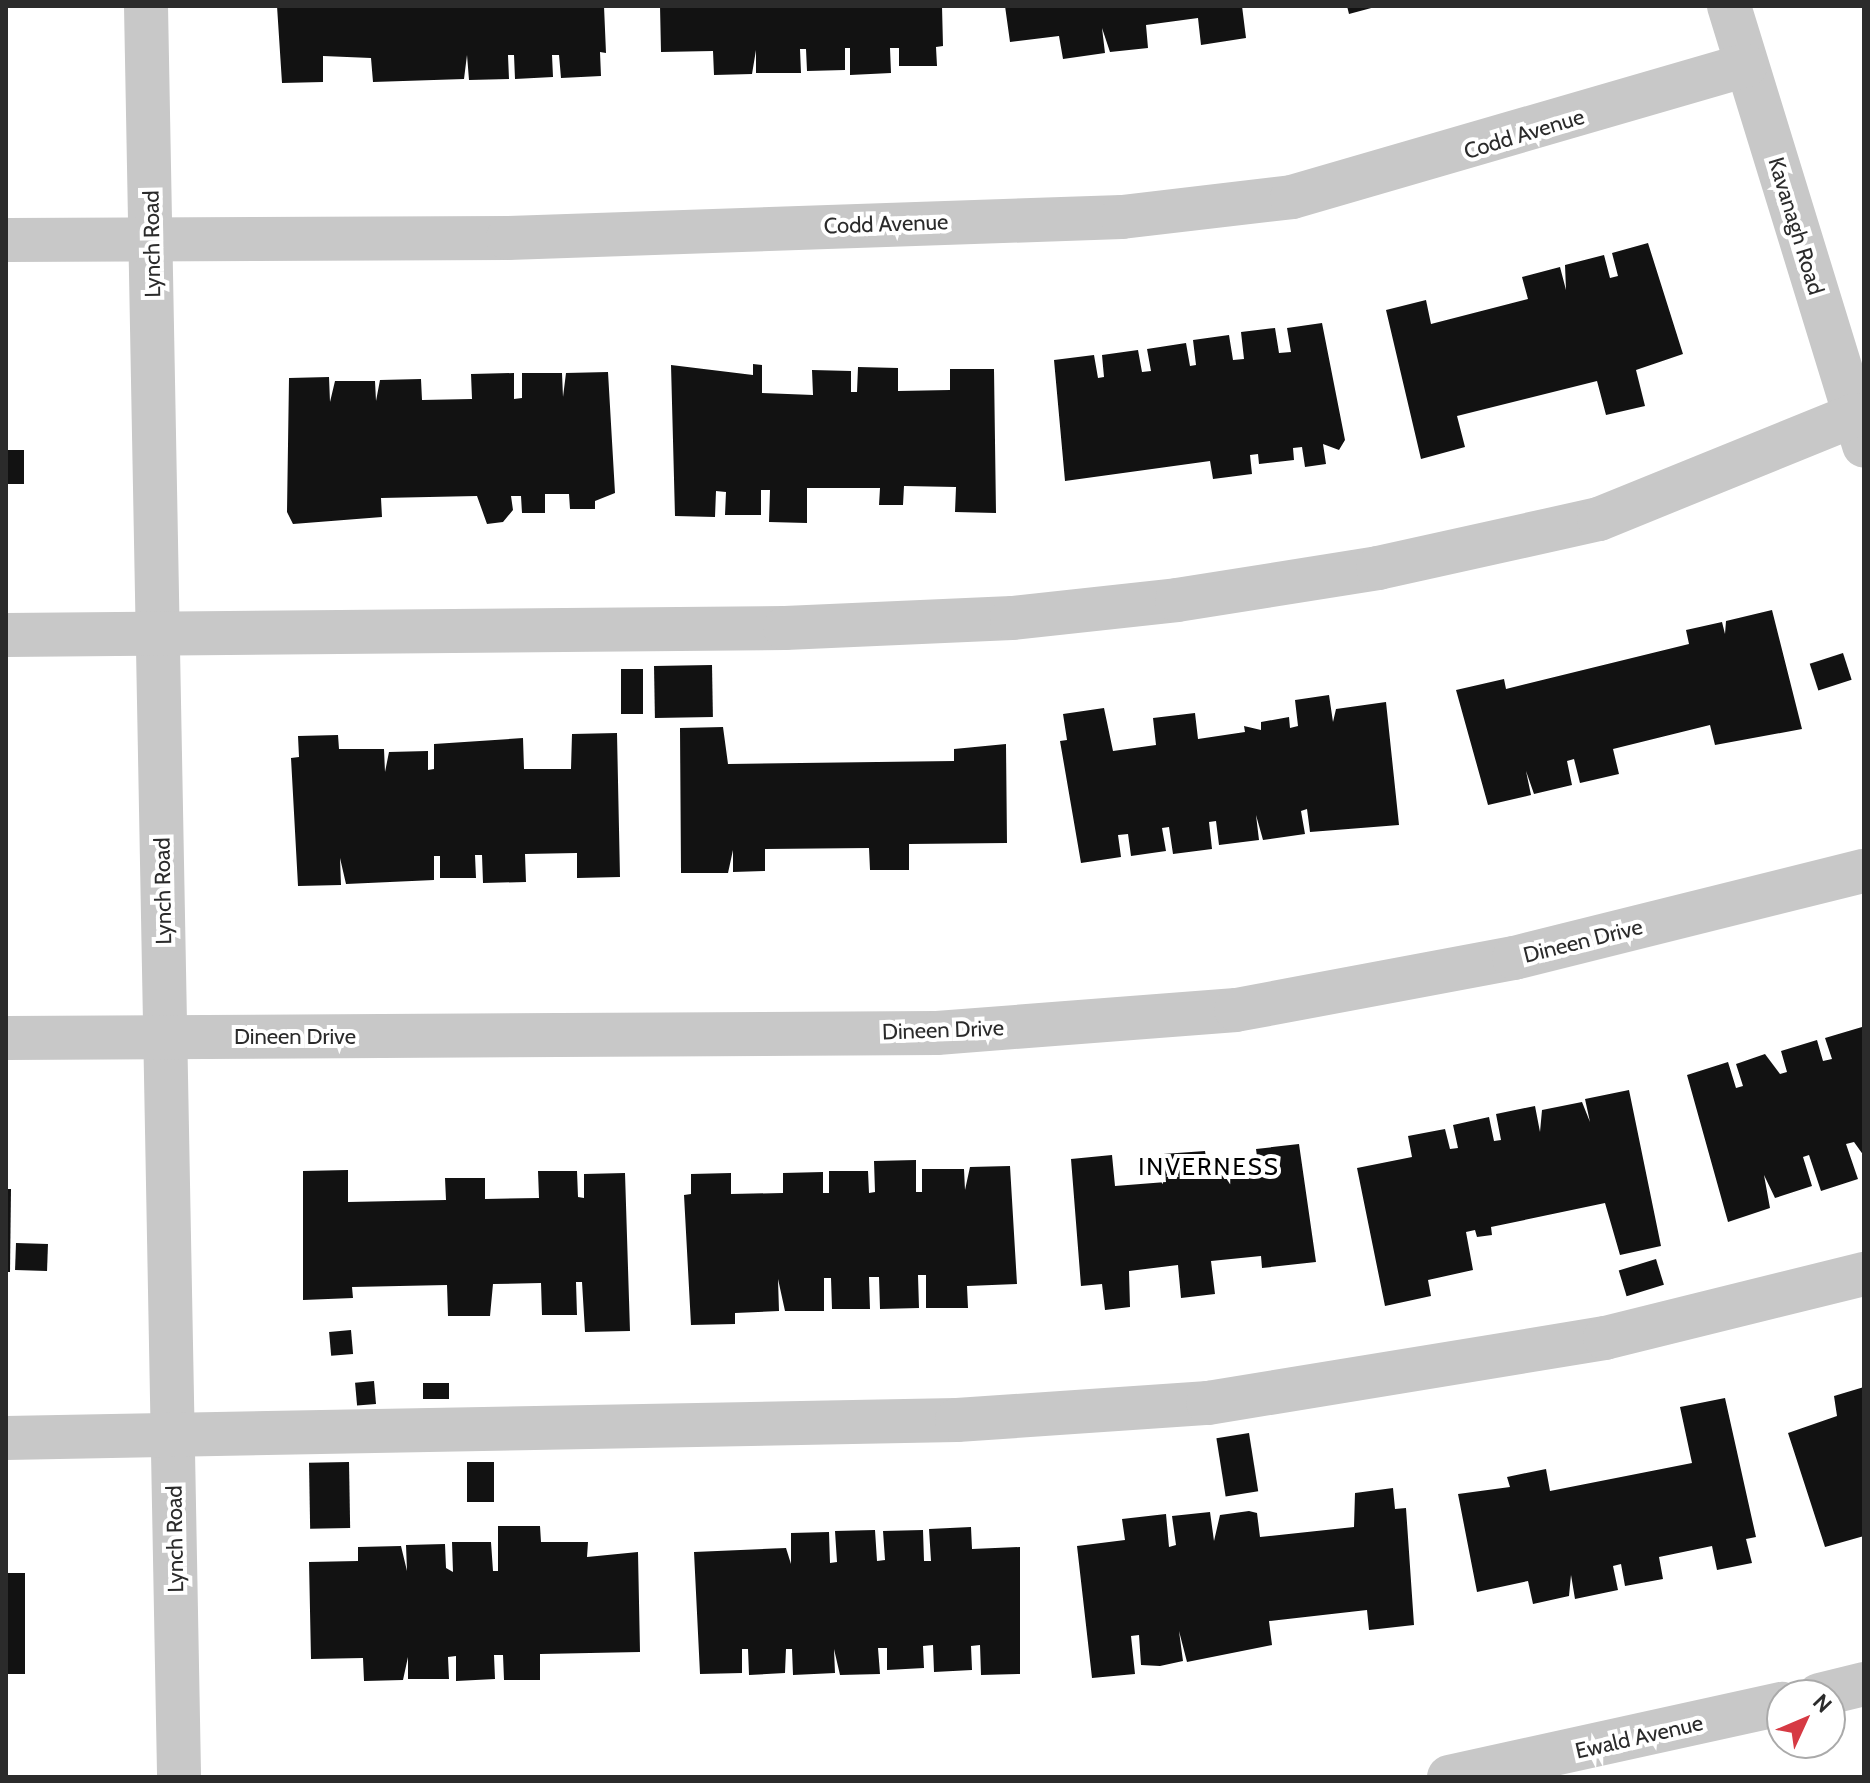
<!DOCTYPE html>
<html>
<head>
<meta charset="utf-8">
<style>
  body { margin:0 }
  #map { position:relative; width:1870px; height:1783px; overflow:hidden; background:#fff; font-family:Cabin,sans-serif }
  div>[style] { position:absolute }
  .building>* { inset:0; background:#121212; transform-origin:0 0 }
  .minor>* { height:44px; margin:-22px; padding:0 22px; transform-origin:22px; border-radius:22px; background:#c8c8c8 }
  span { translate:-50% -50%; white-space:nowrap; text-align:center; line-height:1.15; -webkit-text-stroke:8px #fff; paint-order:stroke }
  .street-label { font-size:22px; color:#2b2b2b }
  .neighbourhood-label { font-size:24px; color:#000; letter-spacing:2px }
  .frame { position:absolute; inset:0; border:8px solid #2b2b2b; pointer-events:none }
  .north { position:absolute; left:1766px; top:1679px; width:80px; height:80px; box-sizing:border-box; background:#fff; border:2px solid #aaa; border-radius:50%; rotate:46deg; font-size:22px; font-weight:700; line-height:32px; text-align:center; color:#2b2b2b }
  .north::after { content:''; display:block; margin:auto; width:28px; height:36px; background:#d63a44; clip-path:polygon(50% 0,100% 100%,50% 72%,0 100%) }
</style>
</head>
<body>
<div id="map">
  <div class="building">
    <i style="clip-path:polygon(277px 6px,604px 6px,606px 53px,600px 52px,601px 76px,561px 78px,559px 55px,552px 55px,553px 77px,515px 79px,514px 55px,508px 55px,509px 79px,469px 80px,467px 55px,464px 79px,373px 82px,371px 58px,323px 56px,323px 82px,282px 83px)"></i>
    <i style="clip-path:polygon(660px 6px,942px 6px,943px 46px,936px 47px,937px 66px,899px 66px,899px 48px,890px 48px,891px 73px,850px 75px,850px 48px,845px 48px,845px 70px,807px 71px,806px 49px,800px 49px,801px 73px,756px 73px,756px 50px,752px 74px,714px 75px,713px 51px,661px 52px)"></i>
    <i style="clip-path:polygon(1005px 6px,1242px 6px,1246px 38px,1201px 45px,1198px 18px,1146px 25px,1148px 48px,1110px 52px,1102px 28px,1105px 53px,1063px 59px,1059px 36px,1010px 42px)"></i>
    <i style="clip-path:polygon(1347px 6px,1375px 6px,1375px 7px,1349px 14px)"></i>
    <i style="clip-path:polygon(1648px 243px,1683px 354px,1636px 370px,1645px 406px,1606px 415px,1597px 381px,1457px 416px,1465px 447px,1421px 459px,1386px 310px,1426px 300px,1431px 324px,1528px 299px,1522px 277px,1560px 267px,1566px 290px,1565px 265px,1604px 255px,1610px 278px,1618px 276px,1612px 253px)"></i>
    <i style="clip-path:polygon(1322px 323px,1345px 440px,1339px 450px,1323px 444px,1326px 464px,1305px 467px,1302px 447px,1293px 448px,1294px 460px,1259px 464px,1258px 454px,1250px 455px,1252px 474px,1213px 479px,1210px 461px,1065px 481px,1054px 360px,1094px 355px,1098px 378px,1104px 377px,1102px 355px,1138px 350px,1142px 372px,1151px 371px,1147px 349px,1186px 343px,1190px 366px,1196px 365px,1193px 340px,1229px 335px,1233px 360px,1244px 359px,1241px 332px,1275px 328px,1279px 353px,1291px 352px,1287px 328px)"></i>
    <i style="clip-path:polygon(753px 364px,762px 365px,762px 393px,813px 395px,812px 370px,851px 371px,851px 392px,857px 392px,858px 367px,898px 368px,898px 391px,950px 390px,950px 369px,994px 369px,996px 513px,955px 512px,956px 487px,904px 486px,903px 505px,879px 505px,880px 488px,807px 488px,807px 523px,769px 522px,770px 490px,761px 490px,761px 515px,725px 515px,726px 492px,716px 491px,715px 517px,675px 516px,671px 365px,753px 375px)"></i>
    <i style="clip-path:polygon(608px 372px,615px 493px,595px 501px,595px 509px,570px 509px,569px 494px,545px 494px,545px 513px,522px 513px,521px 496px,511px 496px,513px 510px,503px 522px,487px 524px,477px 496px,381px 498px,382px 517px,293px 524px,287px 512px,289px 378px,329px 377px,330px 402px,335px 381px,375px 381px,376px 401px,380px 380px,421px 379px,422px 400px,472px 399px,471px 374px,514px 373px,514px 399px,522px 398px,522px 373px,562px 373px,563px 397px,566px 373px)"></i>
    <i style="left:6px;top:450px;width:18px;height:34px"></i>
    <i style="clip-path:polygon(1772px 610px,1802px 729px,1715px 745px,1710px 725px,1613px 749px,1619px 774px,1580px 783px,1574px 759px,1567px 761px,1572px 785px,1534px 794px,1526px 771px,1531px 795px,1488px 805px,1456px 690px,1504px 679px,1506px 689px,1689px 644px,1686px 630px,1722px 622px,1725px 634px,1726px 621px)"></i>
    <i style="left:1843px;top:653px;width:28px;height:35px;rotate:72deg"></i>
    <i style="left:712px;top:665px;width:52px;height:58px;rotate:89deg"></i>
    <i style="left:621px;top:669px;width:22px;height:45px"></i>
    <i style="clip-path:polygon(1329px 695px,1333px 722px,1336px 709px,1386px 702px,1399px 825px,1310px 832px,1307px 809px,1301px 811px,1305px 834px,1263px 840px,1256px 815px,1259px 840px,1219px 845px,1216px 821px,1209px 822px,1212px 849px,1173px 854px,1169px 827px,1162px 828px,1166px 851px,1131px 856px,1128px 834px,1118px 835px,1121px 857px,1081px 863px,1060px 741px,1067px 740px,1063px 714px,1104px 708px,1113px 751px,1156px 745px,1153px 718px,1195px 713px,1198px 739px,1245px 732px,1244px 726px,1261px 730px,1261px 722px,1289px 717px,1290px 728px,1298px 726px,1295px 700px)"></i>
    <i style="clip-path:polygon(723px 727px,728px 764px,954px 761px,954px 749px,1006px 744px,1007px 843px,909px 844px,909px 870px,870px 870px,869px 848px,765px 849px,765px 871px,733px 872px,733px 850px,728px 873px,681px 873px,680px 728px)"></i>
    <i style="clip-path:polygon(617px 733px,620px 877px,577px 878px,577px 853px,525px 854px,526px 882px,483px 883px,482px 855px,475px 855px,476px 878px,440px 878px,440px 856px,434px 856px,434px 880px,346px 884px,340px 858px,341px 885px,298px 886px,291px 758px,299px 757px,298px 736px,338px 735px,339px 749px,384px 749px,385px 772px,389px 752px,428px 751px,428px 770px,434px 769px,434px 744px,523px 738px,524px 769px,571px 769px,572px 734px)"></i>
    <i style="clip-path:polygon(1862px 1027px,1864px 1156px,1854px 1142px,1846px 1144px,1858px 1179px,1821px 1191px,1809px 1155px,1803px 1157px,1812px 1186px,1775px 1198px,1764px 1175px,1770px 1208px,1728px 1222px,1687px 1075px,1728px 1062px,1736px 1088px,1743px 1086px,1736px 1064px,1765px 1054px,1780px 1074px,1787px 1072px,1781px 1051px,1817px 1040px,1823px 1061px,1832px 1059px,1825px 1038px)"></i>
    <i style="clip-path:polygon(1629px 1090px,1661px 1246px,1620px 1255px,1605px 1203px,1491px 1227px,1492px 1235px,1477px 1237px,1475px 1230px,1466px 1232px,1473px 1270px,1428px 1280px,1431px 1296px,1385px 1306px,1357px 1168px,1412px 1157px,1408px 1136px,1445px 1129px,1450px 1149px,1458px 1148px,1453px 1125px,1489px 1117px,1494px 1141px,1501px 1140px,1496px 1114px,1535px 1106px,1540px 1132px,1542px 1110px,1582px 1102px,1590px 1122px,1585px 1099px)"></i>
    <i style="clip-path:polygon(1299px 1144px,1316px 1262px,1262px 1268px,1261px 1256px,1211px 1261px,1215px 1294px,1181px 1298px,1178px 1265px,1129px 1271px,1130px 1307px,1105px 1310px,1102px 1284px,1081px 1286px,1071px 1159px,1112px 1155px,1115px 1186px,1166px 1182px,1163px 1154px,1205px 1151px,1209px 1177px,1218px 1169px,1237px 1173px,1237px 1167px,1259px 1171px,1256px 1149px)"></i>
    <i style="clip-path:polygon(916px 1160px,916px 1192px,922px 1192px,922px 1169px,964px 1169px,965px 1190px,970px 1167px,1010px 1166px,1017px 1284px,967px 1286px,968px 1308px,926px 1308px,926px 1275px,918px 1275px,919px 1308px,880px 1309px,879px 1277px,869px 1277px,870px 1309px,832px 1309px,831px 1278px,824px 1278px,824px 1311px,785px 1311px,778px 1279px,779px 1311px,735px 1313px,735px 1324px,691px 1325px,684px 1195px,691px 1194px,691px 1174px,731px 1173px,731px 1194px,783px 1193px,783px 1173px,823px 1172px,823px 1193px,829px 1193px,829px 1171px,868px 1171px,869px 1193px,875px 1192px,874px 1161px)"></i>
    <i style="clip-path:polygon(348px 1170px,348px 1202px,446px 1200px,445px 1178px,485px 1178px,485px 1199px,539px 1198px,538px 1171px,577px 1171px,578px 1197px,584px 1198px,584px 1174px,625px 1173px,630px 1331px,585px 1332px,582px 1282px,576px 1282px,577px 1315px,542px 1315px,541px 1283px,493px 1284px,490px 1316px,448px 1316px,447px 1285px,352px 1287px,353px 1298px,303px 1300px,303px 1171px)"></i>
    <i style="clip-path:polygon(6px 1189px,11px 1189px,10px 1272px,6px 1272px)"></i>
    <i style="left:16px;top:1243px;width:32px;height:27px;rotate:2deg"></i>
    <i style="left:1656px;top:1259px;width:27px;height:39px;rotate:73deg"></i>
    <i style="left:351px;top:1330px;width:24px;height:22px;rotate:85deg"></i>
    <i style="left:374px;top:1381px;width:23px;height:19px;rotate:85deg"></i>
    <i style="left:423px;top:1383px;width:26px;height:16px"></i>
    <i style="clip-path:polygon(1864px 1387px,1864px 1536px,1825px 1547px,1788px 1433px,1837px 1416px,1834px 1396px)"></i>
    <i style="clip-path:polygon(1725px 1398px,1756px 1537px,1746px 1539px,1752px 1563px,1717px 1570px,1712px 1546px,1659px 1557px,1663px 1579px,1625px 1586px,1621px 1564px,1613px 1566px,1618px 1590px,1575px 1599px,1571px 1575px,1569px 1596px,1533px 1604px,1528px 1581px,1477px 1592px,1458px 1494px,1510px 1487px,1507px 1477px,1546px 1469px,1550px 1491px,1692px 1463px,1680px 1407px)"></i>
    <i style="left:1249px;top:1433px;width:59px;height:33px;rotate:81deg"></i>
    <i style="left:349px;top:1462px;width:66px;height:40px;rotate:89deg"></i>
    <i style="left:467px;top:1462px;width:27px;height:40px"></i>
    <i style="clip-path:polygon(1393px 1488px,1395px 1509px,1406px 1508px,1414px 1625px,1369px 1630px,1367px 1610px,1269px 1621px,1272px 1645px,1187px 1662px,1179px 1631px,1183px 1661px,1160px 1666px,1141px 1665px,1139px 1635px,1131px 1636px,1135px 1674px,1092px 1678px,1077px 1546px,1125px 1540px,1122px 1519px,1166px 1514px,1169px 1547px,1176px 1545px,1172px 1516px,1210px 1512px,1214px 1541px,1220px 1515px,1249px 1511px,1257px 1513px,1260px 1537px,1354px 1527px,1355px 1493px)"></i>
    <i style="clip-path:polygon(498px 1526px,540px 1526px,541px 1542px,588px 1542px,587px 1557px,638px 1552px,640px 1652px,540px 1654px,540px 1680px,504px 1680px,503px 1655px,494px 1655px,495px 1679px,456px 1681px,456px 1656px,448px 1657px,449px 1679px,408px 1679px,408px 1657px,403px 1680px,364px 1681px,363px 1658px,311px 1659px,309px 1562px,358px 1561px,358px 1547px,401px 1546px,407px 1571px,406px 1545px,445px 1544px,446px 1568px,453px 1572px,452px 1542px,491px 1542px,493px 1571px,498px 1571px)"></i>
    <i style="clip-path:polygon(971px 1527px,972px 1549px,1020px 1547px,1020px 1674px,981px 1675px,980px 1645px,971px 1646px,972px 1670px,934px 1672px,933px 1645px,923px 1646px,924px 1668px,887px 1670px,887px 1648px,878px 1648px,880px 1674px,840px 1675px,834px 1649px,835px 1673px,793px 1675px,792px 1649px,786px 1649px,785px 1673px,749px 1675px,748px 1649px,742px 1649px,742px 1673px,700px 1674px,694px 1552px,786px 1548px,791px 1564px,791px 1533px,829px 1532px,830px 1563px,837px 1562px,835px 1531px,875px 1530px,877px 1561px,885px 1560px,883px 1531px,923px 1530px,924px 1561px,931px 1561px,929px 1529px)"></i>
    <i style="left:6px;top:1573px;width:19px;height:101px"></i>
  </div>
  <div class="minor">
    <i style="left:146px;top:6px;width:1771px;rotate:88.93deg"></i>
    <i style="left:1729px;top:6px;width:460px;rotate:72.9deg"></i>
    <i style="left:6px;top:240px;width:502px;rotate:-0.23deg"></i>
    <i style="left:508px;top:238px;width:614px;rotate:-1.96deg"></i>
    <i style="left:1122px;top:217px;width:171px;rotate:-6.7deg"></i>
    <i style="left:1292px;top:197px;width:472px;rotate:-16.2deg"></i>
    <i style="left:6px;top:635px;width:779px;rotate:-0.51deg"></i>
    <i style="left:785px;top:628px;width:227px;rotate:-2.5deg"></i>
    <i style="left:1012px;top:618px;width:166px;rotate:-6.2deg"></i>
    <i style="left:1177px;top:600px;width:204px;rotate:-9deg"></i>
    <i style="left:1378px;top:568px;width:226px;rotate:-12.5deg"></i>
    <i style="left:1599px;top:519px;width:276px;rotate:-22.1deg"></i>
    <i style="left:6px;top:1038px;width:931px;rotate:-0.31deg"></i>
    <i style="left:937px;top:1033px;width:300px;rotate:-4.4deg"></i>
    <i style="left:1236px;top:1010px;width:283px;rotate:-10.6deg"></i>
    <i style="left:1514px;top:958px;width:361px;rotate:-14deg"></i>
    <i style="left:6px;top:1438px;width:951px;rotate:-1.08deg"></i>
    <i style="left:957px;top:1420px;width:252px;rotate:-3.9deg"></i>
    <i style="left:1208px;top:1403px;width:402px;rotate:-9.3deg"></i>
    <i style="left:1605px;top:1338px;width:267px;rotate:-13.9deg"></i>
    <i style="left:1819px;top:1695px;width:46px;rotate:-13.7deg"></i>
    <i style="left:1449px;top:1777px;width:341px;rotate:-12.4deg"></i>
  </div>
  <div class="street-label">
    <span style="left:1524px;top:134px;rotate:-17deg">Codd Avenue</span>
    <span style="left:886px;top:224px;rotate:-2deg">Codd Avenue</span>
    <span style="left:1796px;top:226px;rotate:73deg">Kavanagh Road</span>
    <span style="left:152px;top:244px;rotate:-91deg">Lynch Road</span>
    <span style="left:163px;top:891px;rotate:-91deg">Lynch Road</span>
    <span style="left:1583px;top:941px;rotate:-14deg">Dineen Drive</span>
    <span style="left:943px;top:1030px;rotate:-2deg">Dineen Drive</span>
    <span style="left:295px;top:1037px">Dineen Drive</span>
    <span style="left:175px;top:1539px;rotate:-91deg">Lynch Road</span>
    <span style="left:1639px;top:1737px;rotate:-13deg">Ewald Avenue</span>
  </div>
  <div class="neighbourhood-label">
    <span style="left:1209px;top:1167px">INVERNESS</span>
  </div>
  <div class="frame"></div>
  <div class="north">N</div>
</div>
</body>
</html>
